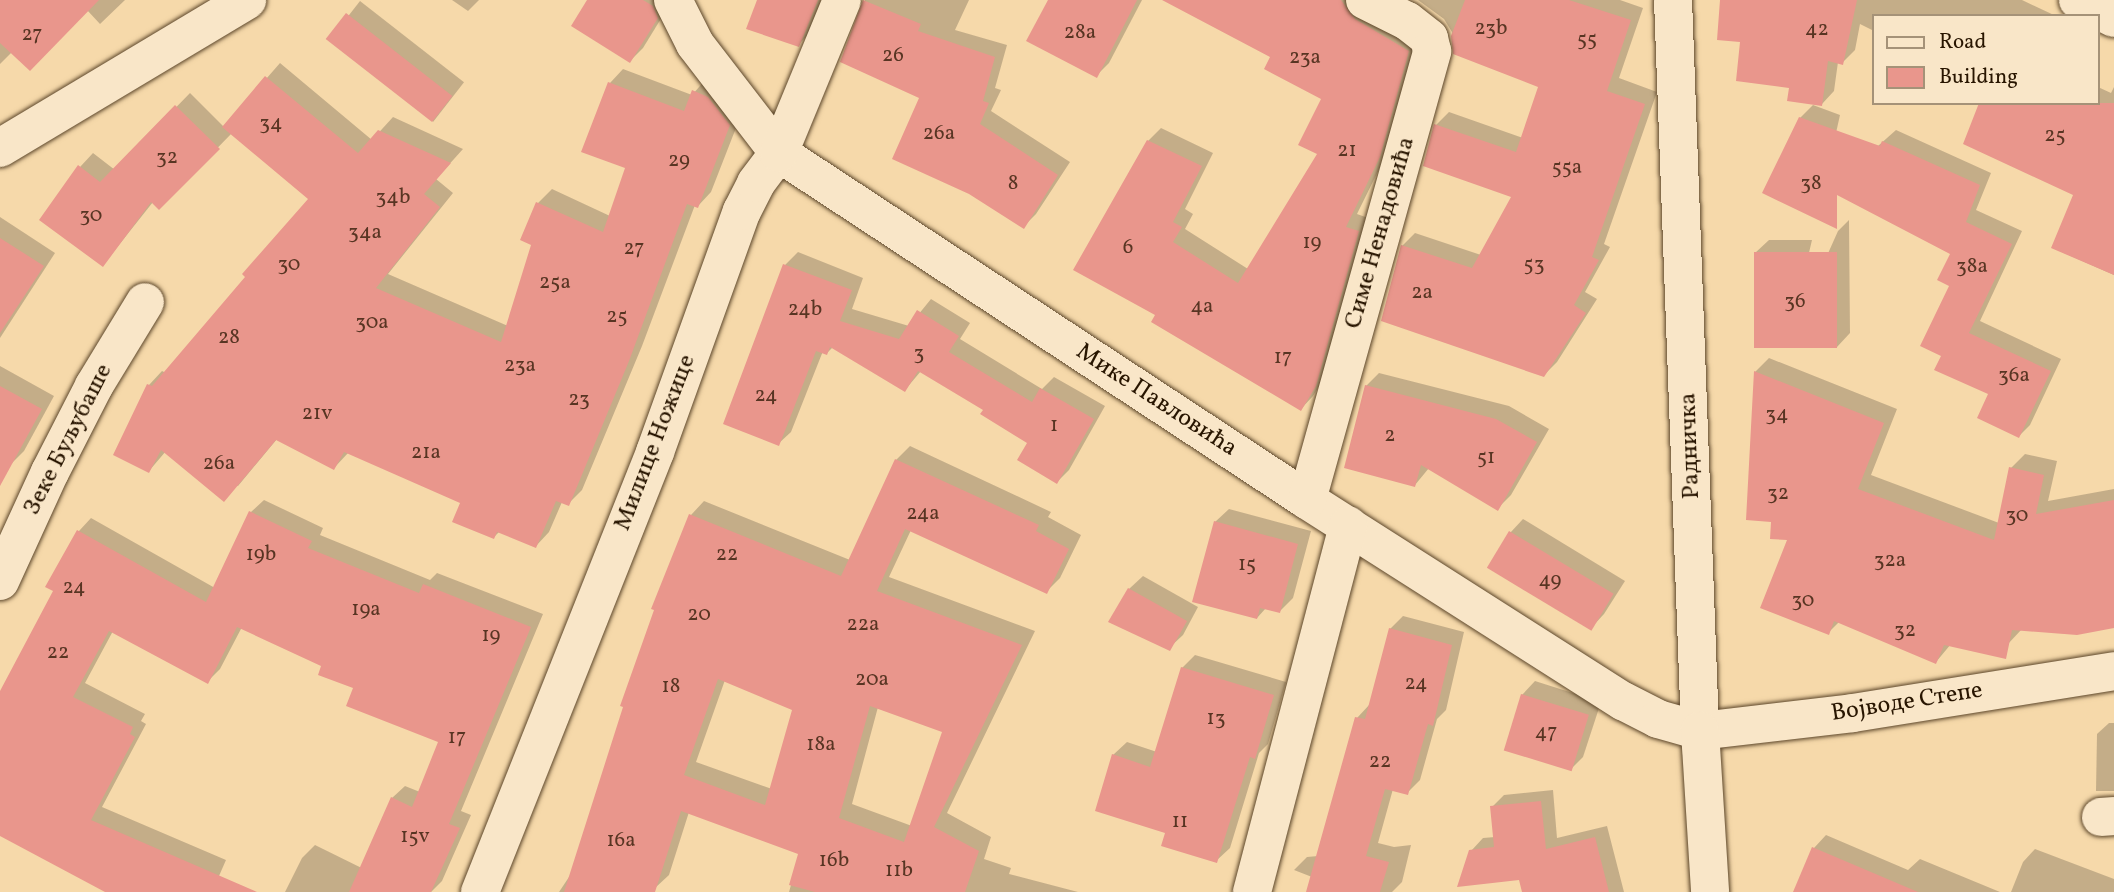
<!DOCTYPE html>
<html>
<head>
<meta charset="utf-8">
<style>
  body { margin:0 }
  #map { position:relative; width:2114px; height:892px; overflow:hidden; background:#f6d9aa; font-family:Vollkorn,serif }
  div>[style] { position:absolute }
  .shadow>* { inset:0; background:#0003; transform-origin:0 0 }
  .building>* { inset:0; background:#e9968c; transform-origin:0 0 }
  .roads { filter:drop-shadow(0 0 2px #5c462a) drop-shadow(0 0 2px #5c462a) }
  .minor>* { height:38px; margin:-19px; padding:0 19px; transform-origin:19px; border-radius:19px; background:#f9e6c8 }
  span { translate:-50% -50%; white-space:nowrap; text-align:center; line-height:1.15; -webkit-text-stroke:5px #f9e6c8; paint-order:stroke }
  .number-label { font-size:21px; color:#583523 }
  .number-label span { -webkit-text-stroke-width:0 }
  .street-label { font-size:24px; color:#281500 }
  .legend { position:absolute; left:1872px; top:14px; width:228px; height:91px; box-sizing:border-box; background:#f9e6c8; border:2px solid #a59278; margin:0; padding:9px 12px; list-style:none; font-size:21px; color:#281500 }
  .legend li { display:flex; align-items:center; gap:14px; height:35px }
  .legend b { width:35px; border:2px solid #a59278 }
</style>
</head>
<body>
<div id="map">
  <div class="shadow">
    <i style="clip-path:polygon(0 0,125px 0,100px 24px,87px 10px,12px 52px,0 64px)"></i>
    <i style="clip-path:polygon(452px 0,479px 0,468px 11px)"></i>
    <i style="clip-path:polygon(589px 0,668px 0,670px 4px,643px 48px,630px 61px)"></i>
    <i style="clip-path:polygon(759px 0,826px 0,811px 32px,798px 45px)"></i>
    <i style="clip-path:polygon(865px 0,969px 0,955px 30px,1007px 45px,995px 88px,1001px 90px,991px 111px,1070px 162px,1036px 214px,1024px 226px,864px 8px)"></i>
    <i style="clip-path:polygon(1049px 0,1142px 0,1109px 63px,1096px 76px)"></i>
    <i style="clip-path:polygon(1166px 0,1361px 0,1421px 37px,1392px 143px,1357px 214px,1371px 219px,1328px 372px,1313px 396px,1301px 409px,1158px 315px,1148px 141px,1161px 128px,1213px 153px,1185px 209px,1193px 214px,1185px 229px,1248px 269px,1319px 153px,1323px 98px,1273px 56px)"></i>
    <i style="clip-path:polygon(1418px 0,1620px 0,1643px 8px,1619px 78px,1657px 92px,1604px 244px,1610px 247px,1585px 292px,1597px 299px,1557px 362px,1544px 375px,1402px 246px,1415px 233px,1481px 255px,1514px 196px,1436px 125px,1449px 112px,1523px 138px,1541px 86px,1455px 53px,1452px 32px,1444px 19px)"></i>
    <i style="clip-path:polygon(1721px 0,2022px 0,2056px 16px,1874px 16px,1874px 31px,1860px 24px,1855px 50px,1842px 63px,1838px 62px,1834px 91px,1822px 104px,1791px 86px,1742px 40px)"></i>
    <i style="left:360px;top:1px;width:132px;height:50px;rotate:38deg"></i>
    <i style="clip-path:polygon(280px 63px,372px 140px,393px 117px,463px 149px,436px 179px,453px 193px,388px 274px,508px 326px,533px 244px,522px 239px,538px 203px,552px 189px,610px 216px,628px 167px,610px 83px,623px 69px,692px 95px,707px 78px,743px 110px,711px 192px,698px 206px,695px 205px,642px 346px,582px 490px,568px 504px,562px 502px,549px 532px,536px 546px,500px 531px,494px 537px,462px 502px,349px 452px,334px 468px,277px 439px,238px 486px,166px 451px,149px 471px,115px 454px,149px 385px,162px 371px,166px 373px,311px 198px,232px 133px,159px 208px,153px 202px,103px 265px,80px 167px,93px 153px,115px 170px,190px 93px,224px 127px)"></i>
    <i style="clip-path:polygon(2098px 87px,2111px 93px,2114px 87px,2114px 275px,2053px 248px,2075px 194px,2098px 103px)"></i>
    <i style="clip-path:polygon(1813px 105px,1840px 115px,1821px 200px,1800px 118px)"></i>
    <i style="clip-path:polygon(1896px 130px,1991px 173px,1976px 210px,2022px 231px,1980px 321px,2061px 359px,2030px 425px,2019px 436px,1990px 393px,1943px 355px,1952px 254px,1878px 146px)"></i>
    <i style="clip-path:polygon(0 217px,55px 253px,0 338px)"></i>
    <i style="clip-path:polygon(1849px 220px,1850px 333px,1837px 347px,1755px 253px,1769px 240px,1812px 240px,1804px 274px,1817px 278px,1838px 231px)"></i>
    <i style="clip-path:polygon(798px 252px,863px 278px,852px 309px,909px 326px,931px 299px,970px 323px,960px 339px,1042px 389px,1054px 377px,1105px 406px,1069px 470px,1057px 482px,1030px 442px,985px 409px,921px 371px,905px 390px,833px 347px,827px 353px,823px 351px,791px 432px,778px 444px,785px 265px)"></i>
    <i style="clip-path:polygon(1769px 358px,1897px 409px,1871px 475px,1999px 523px,2011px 468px,2025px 454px,2057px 461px,2048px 501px,2114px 489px,2114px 627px,2022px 629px,2007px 645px,1951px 644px,1936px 662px,1839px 622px,1828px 633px,1789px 538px,1773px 520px,1755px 372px)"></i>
    <i style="clip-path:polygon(0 366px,54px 396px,24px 451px,11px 464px,0 459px)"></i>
    <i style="clip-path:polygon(1379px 373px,1509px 406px,1549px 429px,1511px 495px,1498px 508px,1429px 468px,1415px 485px,1366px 386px)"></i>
    <i style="clip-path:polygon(evenodd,910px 446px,1051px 512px,1048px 517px,1081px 535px,1060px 578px,1046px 592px,911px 530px,889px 577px,1035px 631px,947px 813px,991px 837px,984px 859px,1011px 868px,1009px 874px,1078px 892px,789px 892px,800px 853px,689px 812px,669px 875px,655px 888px,628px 892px,559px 892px,571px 874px,691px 515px,704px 501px,850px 560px,896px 460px,910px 446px,725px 680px,795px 709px,772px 789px,696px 762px,725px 680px,910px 446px,878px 707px,944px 731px,912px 826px,852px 804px,878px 707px)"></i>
    <i style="clip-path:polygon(264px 500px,323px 528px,320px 535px,430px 580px,437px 573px,543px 614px,461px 811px,471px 815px,442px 881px,431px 892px,426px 892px,392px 798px,405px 786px,420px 792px,441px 741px,323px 665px,242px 627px,220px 669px,207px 682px,113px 631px,85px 683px,145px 714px,141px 721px,146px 724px,102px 807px,226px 860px,212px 892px,107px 892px,0 834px,0 694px,56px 591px,48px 586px,79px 531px,91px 518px,215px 588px,251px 512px)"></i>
    <i style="clip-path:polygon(1229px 509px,1311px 531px,1293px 598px,1280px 611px,1266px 608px,1257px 618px,1215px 522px)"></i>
    <i style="clip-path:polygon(1523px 519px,1625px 581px,1604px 614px,1591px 628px,1510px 533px)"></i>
    <i style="clip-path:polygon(1143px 576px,1198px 607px,1183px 635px,1169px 648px,1129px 589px)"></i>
    <i style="clip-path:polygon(1403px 616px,1464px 632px,1446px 710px,1437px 719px,1420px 780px,1407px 793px,1393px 789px,1378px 843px,1394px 847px,1411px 845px,1402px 882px,1392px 892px,1308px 892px,1312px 877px,1294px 870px,1307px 857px,1318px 856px,1357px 718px,1370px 704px,1390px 629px)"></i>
    <i style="clip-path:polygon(1195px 655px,1286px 682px,1268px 744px,1259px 753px,1230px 848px,1216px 861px,1167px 832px,1113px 755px,1127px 742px,1157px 752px,1182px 668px)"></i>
    <i style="clip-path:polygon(1535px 681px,1601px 702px,1583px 757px,1570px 770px,1522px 695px)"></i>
    <i style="clip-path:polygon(2109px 723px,2114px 723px,2114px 791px,2096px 791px,2097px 734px)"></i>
    <i style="clip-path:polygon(1553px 790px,1557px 838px,1607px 826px,1624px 892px,1524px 892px,1520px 878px,1471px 851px,1483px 838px,1495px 837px,1492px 807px,1504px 795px)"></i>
    <i style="clip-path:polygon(1826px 835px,1908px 870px,1920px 859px,2000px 892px,1795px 892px,1814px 848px)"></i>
    <i style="clip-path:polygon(315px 845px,386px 880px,380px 892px,285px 892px,302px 858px)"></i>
    <i style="clip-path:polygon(2035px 849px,2114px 879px,2114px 892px,2011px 892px,2023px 862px)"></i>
  </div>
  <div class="building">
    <i style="clip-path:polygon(0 0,99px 0,30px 71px,0 43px)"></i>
    <i style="clip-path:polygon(587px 0,643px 0,653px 6px,658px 18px,630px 63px,571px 26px)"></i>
    <i style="clip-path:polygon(757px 0,818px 0,799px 47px,746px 29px)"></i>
    <i style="clip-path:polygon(863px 0,921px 24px,918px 31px,995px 57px,983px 101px,989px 103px,980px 124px,1058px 175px,1024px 229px,969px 194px,892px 159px,919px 98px,840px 62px)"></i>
    <i style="clip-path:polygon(1048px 0,1137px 0,1097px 78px,1026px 41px)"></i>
    <i style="clip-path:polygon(1162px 0,1341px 0,1355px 19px,1409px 51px,1380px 157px,1346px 227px,1359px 231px,1316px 386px,1301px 411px,1151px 322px,1155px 315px,1073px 270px,1147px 140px,1202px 166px,1173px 222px,1182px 227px,1173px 242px,1238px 283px,1317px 154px,1298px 145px,1321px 99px,1264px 69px,1270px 57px)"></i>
    <i style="clip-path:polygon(1465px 0,1569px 0,1631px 20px,1607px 91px,1645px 104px,1592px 257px,1599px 260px,1574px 305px,1586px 313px,1544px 377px,1381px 321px,1401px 245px,1472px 268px,1511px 197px,1423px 166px,1434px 124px,1516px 152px,1538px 87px,1453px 54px,1451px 36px)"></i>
    <i style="clip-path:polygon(1720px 0,1857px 0,1843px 65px,1828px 61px,1822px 106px,1787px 101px,1789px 88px,1736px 81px,1740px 42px,1717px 40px)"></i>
    <i style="left:346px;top:13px;width:135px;height:33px;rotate:38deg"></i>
    <i style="clip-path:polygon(265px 76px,358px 153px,378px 130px,451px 163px,424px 194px,440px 207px,376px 288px,501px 342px,531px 245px,520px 240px,536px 202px,603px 232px,625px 168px,581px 152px,608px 82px,684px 111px,692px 90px,708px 97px,730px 125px,698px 208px,687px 204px,629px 361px,569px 506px,556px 501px,536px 548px,497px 532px,494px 539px,452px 522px,460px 503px,344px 452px,334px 470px,276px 440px,224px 502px,161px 450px,149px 473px,113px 455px,147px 384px,152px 386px,245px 277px,242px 274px,308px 199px,222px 127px)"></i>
    <i style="clip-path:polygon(1979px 103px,2114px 103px,2114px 275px,2051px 248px,2073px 195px,1963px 144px)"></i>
    <i style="clip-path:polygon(175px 105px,220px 149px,159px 210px,151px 202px,103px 267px,39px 220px,78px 165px,100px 182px)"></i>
    <i style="clip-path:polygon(1799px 117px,1880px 146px,1882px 141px,1980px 185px,1966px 222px,2012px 244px,1969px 333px,2051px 371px,2019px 438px,1977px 418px,1988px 394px,1934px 370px,1941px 356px,1920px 346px,1949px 286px,1937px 280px,1950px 254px,1837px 195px,1837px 229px,1762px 193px)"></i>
    <i style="clip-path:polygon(0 238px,44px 266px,0 333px)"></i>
    <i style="left:1754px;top:252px;width:83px;height:96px"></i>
    <i style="clip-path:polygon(783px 264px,852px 290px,840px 321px,899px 339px,917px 310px,959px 336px,949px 352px,1032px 402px,1040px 388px,1094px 419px,1057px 484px,1017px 460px,1027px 443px,980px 414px,983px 410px,918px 371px,905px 392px,830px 347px,827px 355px,816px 351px,779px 446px,723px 424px)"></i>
    <i style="clip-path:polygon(1754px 371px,1884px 423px,1858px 489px,1994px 540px,2009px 467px,2044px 475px,2036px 514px,2114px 500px,2114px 628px,2077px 635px,2012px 630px,2006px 659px,1944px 645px,1936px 664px,1834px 621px,1829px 635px,1760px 608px,1787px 540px,1770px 539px,1771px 522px,1746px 520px)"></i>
    <i style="clip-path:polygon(1365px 385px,1496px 419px,1537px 442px,1498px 511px,1421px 465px,1415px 487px,1344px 468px)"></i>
    <i style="clip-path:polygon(0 386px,42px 409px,0 486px)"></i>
    <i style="clip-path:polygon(evenodd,895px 459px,1039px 525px,1036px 531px,1069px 549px,1047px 594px,905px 529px,877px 591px,1022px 645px,934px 827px,979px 851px,965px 892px,815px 892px,789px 885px,798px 854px,681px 811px,655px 892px,564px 892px,623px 707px,620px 706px,654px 610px,651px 609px,689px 514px,841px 576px,895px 459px,718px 679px,792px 710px,765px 805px,684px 775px,718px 679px,895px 459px,870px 706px,942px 732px,904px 842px,839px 818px,870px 706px)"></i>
    <i style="clip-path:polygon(249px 511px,312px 541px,308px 548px,419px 593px,423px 584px,531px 627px,449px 824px,460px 828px,431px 892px,349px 892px,391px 797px,412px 807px,438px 742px,346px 706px,353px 688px,318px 675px,321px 666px,237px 627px,208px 684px,109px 631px,73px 697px,133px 727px,130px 734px,135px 737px,91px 820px,257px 892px,105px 892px,0 836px,0 691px,53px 591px,45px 587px,77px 530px,206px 602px)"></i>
    <i style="clip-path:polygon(1214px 521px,1298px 544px,1280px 613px,1260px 608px,1257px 619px,1192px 602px)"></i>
    <i style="left:1509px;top:531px;width:122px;height:43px;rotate:31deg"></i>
    <i style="clip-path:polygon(1128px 588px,1187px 621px,1170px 651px,1108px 622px)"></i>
    <i style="clip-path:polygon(1389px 628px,1452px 645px,1433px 726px,1428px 724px,1408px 795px,1385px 789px,1366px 856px,1389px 862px,1380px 892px,1306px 892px,1355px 717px,1365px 719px)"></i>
    <i style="clip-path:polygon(1181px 667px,1274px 695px,1255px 759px,1250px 757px,1217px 863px,1161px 846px,1165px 833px,1095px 811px,1112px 754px,1150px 767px)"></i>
    <i style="left:1521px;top:694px;width:71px;height:59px;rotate:17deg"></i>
    <i style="clip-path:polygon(1541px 801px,1546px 849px,1595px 837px,1609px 892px,1522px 892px,1519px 880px,1457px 887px,1469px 850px,1494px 847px,1490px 806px)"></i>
    <i style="clip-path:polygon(1812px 847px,1918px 892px,1793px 892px)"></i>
  </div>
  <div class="roads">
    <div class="minor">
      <i style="left:673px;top:0;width:49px;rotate:63.4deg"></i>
      <i style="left:695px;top:44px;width:138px;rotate:52.4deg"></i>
      <i style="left:779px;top:153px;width:632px;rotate:33.31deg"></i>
      <i style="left:1307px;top:500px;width:375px;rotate:32.5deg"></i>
      <i style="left:1623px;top:701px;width:39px;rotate:27deg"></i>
      <i style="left:1658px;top:719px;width:44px;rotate:15.9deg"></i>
      <i style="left:1700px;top:731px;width:154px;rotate:-6.7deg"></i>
      <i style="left:1853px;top:713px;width:264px;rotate:-9.1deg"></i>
      <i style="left:1673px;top:0;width:731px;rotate:87.88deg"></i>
      <i style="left:1700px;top:731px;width:161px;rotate:86.4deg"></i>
      <i style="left:2078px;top:0;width:40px;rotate:26.6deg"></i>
      <i style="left:0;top:148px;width:288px;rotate:-30.9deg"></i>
      <i style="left:1307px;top:500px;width:466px;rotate:-74.4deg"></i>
      <i style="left:1432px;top:51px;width:13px;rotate:-103deg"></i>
      <i style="left:1429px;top:38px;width:28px;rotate:-142deg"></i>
      <i style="left:1407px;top:21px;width:47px;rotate:-153.4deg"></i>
      <i style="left:0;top:581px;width:120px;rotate:-65.4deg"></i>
      <i style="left:50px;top:472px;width:97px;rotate:-62.9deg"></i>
      <i style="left:94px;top:386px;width:98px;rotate:-58.7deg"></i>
      <i style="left:2101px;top:817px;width:13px;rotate:-4deg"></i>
      <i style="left:480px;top:892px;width:474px;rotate:-68.3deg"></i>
      <i style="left:655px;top:452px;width:256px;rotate:-70.2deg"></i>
      <i style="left:742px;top:211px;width:31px;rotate:-63deg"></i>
      <i style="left:756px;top:183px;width:38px;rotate:-53deg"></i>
      <i style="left:779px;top:153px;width:165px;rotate:-67.6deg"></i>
      <i style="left:1252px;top:892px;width:379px;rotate:-75.3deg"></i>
    </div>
  </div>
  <div class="number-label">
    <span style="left:1491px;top:29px">23b</span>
    <span style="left:1817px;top:30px">42</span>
    <span style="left:1080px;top:33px">28a</span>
    <span style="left:32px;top:35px">27</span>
    <span style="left:1587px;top:40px">55</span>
    <span style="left:893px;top:56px">26</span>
    <span style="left:1305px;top:58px">23a</span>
    <span style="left:271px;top:124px">34</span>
    <span style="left:939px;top:134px">26a</span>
    <span style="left:2055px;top:136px">25</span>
    <span style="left:1347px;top:151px">21</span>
    <span style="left:167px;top:158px">32</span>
    <span style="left:679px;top:161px">29</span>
    <span style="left:1567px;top:168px">55a</span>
    <span style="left:1013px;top:184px">8</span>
    <span style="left:1811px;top:184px">38</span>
    <span style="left:393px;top:198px">34b</span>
    <span style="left:91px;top:216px">30</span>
    <span style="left:365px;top:233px">34a</span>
    <span style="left:1312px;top:243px">19</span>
    <span style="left:1128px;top:248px">6</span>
    <span style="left:634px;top:249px">27</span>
    <span style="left:289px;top:265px">30</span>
    <span style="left:1534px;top:265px">53</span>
    <span style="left:1972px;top:267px">38a</span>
    <span style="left:555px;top:283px">25a</span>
    <span style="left:1422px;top:293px">2a</span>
    <span style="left:1795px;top:302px">36</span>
    <span style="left:1202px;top:307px">4a</span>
    <span style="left:805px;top:310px">24b</span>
    <span style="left:617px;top:317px">25</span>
    <span style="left:372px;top:323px">30a</span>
    <span style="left:229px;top:338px">28</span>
    <span style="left:919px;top:354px">3</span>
    <span style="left:1283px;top:358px">17</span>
    <span style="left:520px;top:366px">23a</span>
    <span style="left:2014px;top:376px">36a</span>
    <span style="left:766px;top:396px">24</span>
    <span style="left:579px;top:400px">23</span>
    <span style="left:317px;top:414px">21v</span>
    <span style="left:1777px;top:415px">34</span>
    <span style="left:1054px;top:426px">1</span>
    <span style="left:1390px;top:436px">2</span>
    <span style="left:426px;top:453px">21a</span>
    <span style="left:1486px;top:458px">51</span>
    <span style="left:219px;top:464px">26a</span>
    <span style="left:1778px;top:494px">32</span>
    <span style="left:923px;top:514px">24a</span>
    <span style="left:2017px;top:516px">30</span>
    <span style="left:261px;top:555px">19b</span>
    <span style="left:727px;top:555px">22</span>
    <span style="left:1890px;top:561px">32a</span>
    <span style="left:1247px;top:565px">15</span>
    <span style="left:1550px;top:581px">49</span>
    <span style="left:74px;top:588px">24</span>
    <span style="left:1803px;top:601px">30</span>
    <span style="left:366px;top:610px">19a</span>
    <span style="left:699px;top:615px">20</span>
    <span style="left:863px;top:625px">22a</span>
    <span style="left:1905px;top:631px">32</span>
    <span style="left:491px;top:636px">19</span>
    <span style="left:58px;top:653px">22</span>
    <span style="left:872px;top:680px">20a</span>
    <span style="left:1416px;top:684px">24</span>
    <span style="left:671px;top:687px">18</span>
    <span style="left:1216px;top:719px">13</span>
    <span style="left:1546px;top:733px">47</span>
    <span style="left:457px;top:738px">17</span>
    <span style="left:821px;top:745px">18a</span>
    <span style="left:1380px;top:762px">22</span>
    <span style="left:1180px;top:822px">11</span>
    <span style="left:415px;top:837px">15v</span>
    <span style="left:621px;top:841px">16a</span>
    <span style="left:834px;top:861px">16b</span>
    <span style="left:899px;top:871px">11b</span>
  </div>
  <div class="street-label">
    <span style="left:1381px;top:233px;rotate:-74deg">Симе Ненадовића</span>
    <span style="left:1156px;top:401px;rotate:33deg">Мике Павловића</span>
    <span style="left:69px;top:440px;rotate:-63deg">Зеке Буљубаше</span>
    <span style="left:656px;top:443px;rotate:-69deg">Милице Ножице</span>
    <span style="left:1691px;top:446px;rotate:-92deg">Радничка</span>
    <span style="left:1907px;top:703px;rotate:-9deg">Војводе Степе</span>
  </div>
  <ul class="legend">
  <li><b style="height:9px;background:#f9e6c8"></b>Road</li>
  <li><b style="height:19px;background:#e9968c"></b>Building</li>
  </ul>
</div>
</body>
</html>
